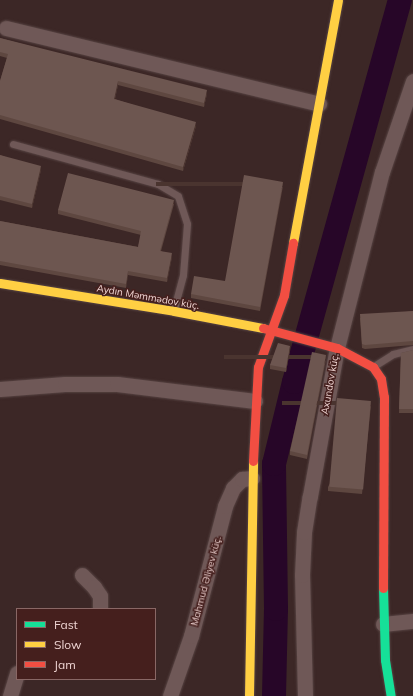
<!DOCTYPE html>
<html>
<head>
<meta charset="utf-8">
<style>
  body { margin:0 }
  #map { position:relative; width:413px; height:696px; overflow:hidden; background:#3c2726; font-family:Mulish,sans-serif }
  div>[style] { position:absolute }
  .river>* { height:24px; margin:-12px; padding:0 12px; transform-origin:12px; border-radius:12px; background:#270628 }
  .roads { filter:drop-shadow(0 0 1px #574443) drop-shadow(0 0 1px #574443) }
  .lane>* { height:7px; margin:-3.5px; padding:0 3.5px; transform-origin:3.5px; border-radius:3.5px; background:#6f5857 }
  .street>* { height:15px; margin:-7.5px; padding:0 7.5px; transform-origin:7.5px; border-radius:7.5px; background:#6f5857 }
  .fast>* { height:9px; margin:-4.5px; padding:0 4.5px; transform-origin:4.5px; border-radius:4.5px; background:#16e098 }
  .slow>* { height:9px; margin:-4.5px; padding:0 4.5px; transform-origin:4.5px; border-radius:4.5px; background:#ffcf43 }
  .jam>* { height:9px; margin:-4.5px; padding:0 4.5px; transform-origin:4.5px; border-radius:4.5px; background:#f24e42 }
  .wall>* { inset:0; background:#5e4740 }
  .shaded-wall>* { inset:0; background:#4a342f; transform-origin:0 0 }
  .building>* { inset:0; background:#6d5650; transform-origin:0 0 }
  span { translate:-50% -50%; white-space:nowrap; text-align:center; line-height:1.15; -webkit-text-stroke:3px #451f1d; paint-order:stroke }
  .street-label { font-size:10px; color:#eed4d2 }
  .legend { position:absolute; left:16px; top:608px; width:140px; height:72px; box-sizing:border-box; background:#451f1d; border:1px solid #896765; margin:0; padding:5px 7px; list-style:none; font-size:12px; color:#eed4d2 }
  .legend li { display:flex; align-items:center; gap:8px; height:20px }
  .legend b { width:20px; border:1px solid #896765 }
</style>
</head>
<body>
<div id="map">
  <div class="river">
    <i style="left:274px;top:696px;width:87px;rotate:-88.7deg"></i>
    <i style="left:276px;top:609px;width:145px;rotate:-90.8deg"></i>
    <i style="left:274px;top:464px;width:84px;rotate:-76.3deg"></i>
    <i style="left:294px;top:382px;width:396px;rotate:-74.5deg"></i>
  </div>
  <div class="roads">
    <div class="lane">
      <i style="left:13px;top:144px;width:150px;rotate:15.4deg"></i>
      <i style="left:158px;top:184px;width:23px;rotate:31deg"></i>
      <i style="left:178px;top:196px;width:29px;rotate:72deg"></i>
      <i style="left:187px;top:224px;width:51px;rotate:94.5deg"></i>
      <i style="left:183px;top:275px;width:35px;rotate:105deg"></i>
      <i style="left:374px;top:366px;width:22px;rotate:-32deg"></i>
      <i style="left:393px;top:354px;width:21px;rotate:-14deg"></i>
    </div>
    <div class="street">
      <i style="left:6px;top:28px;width:322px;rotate:13.6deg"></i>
      <i style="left:0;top:389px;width:65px;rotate:-4.4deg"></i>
      <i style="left:65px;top:384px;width:52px"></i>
      <i style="left:117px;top:384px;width:139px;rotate:7deg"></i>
      <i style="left:82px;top:575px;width:17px;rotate:45deg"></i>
      <i style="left:94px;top:587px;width:11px;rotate:56deg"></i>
      <i style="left:100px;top:596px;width:13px;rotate:90deg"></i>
      <i style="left:383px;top:624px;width:30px;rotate:-6deg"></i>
      <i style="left:10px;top:696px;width:24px;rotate:-73deg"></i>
      <i style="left:170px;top:696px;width:64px;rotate:-70.7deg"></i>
      <i style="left:191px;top:636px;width:134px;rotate:-75.3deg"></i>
      <i style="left:225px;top:506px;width:20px;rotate:-66deg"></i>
      <i style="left:233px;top:488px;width:13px;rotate:-45deg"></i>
      <i style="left:242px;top:479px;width:10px;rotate:-6deg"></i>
      <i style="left:305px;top:696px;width:121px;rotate:-91.4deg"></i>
      <i style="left:302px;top:575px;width:43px;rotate:-87.3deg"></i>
      <i style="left:304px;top:532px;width:36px;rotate:-81deg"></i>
      <i style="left:310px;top:496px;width:150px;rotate:-79.7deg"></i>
      <i style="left:337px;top:348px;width:182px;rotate:-75.7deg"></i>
      <i style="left:382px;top:172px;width:96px;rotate:-71.2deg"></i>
    </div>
    <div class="fast">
      <i style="left:383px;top:588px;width:72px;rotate:88.4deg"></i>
      <i style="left:385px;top:660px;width:36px;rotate:81deg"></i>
    </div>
    <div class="slow">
      <i style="left:293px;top:243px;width:247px;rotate:-79.5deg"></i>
      <i style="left:0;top:283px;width:176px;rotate:9.1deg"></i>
      <i style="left:174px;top:311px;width:91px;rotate:10.8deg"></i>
      <i style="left:249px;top:696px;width:235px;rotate:-89deg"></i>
    </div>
    <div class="jam">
      <i style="left:263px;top:328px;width:77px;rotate:15.1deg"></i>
      <i style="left:337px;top:348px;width:41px;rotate:27.8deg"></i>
      <i style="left:373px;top:367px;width:14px;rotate:56deg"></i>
      <i style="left:381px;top:379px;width:18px;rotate:81deg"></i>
      <i style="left:384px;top:397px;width:191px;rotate:90.3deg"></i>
      <i style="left:253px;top:461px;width:94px;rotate:-87deg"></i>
      <i style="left:258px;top:367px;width:77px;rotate:-70.1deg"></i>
      <i style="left:284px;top:295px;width:53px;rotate:-80.2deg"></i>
    </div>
  </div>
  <div class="wall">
    <i style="clip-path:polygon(0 38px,207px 94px,204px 107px,118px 85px,115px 99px,196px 126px,183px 171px,0 119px,0 81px,7px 58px,0 56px)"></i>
    <i style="clip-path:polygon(0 155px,41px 170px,32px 208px,0 200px)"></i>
    <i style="clip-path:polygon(283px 186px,260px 311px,191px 298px,191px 294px,225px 281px)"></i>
    <i style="clip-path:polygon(174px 204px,161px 251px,172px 257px,167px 282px,128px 275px,126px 288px,0 265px,0 221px,138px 247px,141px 235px,58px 214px,58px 210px)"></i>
    <i style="clip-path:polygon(413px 311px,413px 345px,365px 349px,362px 348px,360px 318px)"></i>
    <i style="clip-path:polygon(290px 350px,286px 372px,270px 369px,270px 365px)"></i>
    <i style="clip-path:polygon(413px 350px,413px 413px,399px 413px,401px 353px)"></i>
    <i style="clip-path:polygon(326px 359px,307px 459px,290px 455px,290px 451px)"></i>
    <i style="clip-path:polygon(371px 405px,362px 494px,328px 491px,328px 487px)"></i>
  </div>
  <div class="shaded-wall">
    <i style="clip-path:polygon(118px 81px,118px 85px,114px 103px,114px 99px)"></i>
    <i style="clip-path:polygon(207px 90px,207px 94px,204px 107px,204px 103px)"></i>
    <i style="clip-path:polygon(196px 122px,196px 126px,183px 171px,183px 167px)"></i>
    <i style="clip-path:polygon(41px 166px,41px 170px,32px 208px,32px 204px)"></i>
    <i style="left:283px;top:182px;width:4px;height:127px;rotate:90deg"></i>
    <i style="left:174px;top:200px;width:4px;height:53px;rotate:90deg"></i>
    <i style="clip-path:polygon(172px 253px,172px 257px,167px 282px,167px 278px)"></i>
    <i style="clip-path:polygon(128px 271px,128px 275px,126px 288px,126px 284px)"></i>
    <i style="clip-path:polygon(290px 346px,290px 350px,286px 372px,286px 368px)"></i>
    <i style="left:326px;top:355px;width:4px;height:102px;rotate:90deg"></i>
    <i style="left:371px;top:401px;width:4px;height:89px;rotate:90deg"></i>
  </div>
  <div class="building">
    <i style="clip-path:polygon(0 38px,207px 90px,204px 103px,118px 81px,114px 99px,196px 122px,183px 167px,0 115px,0 81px,8px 54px,0 52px)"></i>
    <i style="clip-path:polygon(0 155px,41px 166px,32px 204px,0 196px)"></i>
    <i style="clip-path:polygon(68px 173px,174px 200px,160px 251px,172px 253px,167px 278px,128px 271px,126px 284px,0 261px,0 221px,138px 247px,141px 231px,58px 210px)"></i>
    <i style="clip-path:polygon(244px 175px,283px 182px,260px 307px,191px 294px,194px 276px,225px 281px)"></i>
    <i style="clip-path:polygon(413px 311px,413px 341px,365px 345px,362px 344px,360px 314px)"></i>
    <i style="clip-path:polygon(278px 343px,290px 346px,286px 368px,270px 365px)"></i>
    <i style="clip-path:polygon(413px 350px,413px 409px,399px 409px,401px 353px)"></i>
    <i style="clip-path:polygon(312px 352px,326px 355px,307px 455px,290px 451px)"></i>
    <i style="left:337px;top:398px;width:34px;height:89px;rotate:5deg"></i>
  </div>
  <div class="street-label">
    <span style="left:148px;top:297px;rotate:10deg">Aydın Məmmədov küç.</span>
    <span style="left:330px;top:384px;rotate:-80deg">Axundov küç.</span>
    <span style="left:206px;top:581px;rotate:-75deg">Mahmud Əliyev küç.</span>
  </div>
  <ul class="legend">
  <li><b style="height:5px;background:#16e098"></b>Fast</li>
  <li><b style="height:5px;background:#ffcf43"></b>Slow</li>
  <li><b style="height:5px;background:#f24e42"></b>Jam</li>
  </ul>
</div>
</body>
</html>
